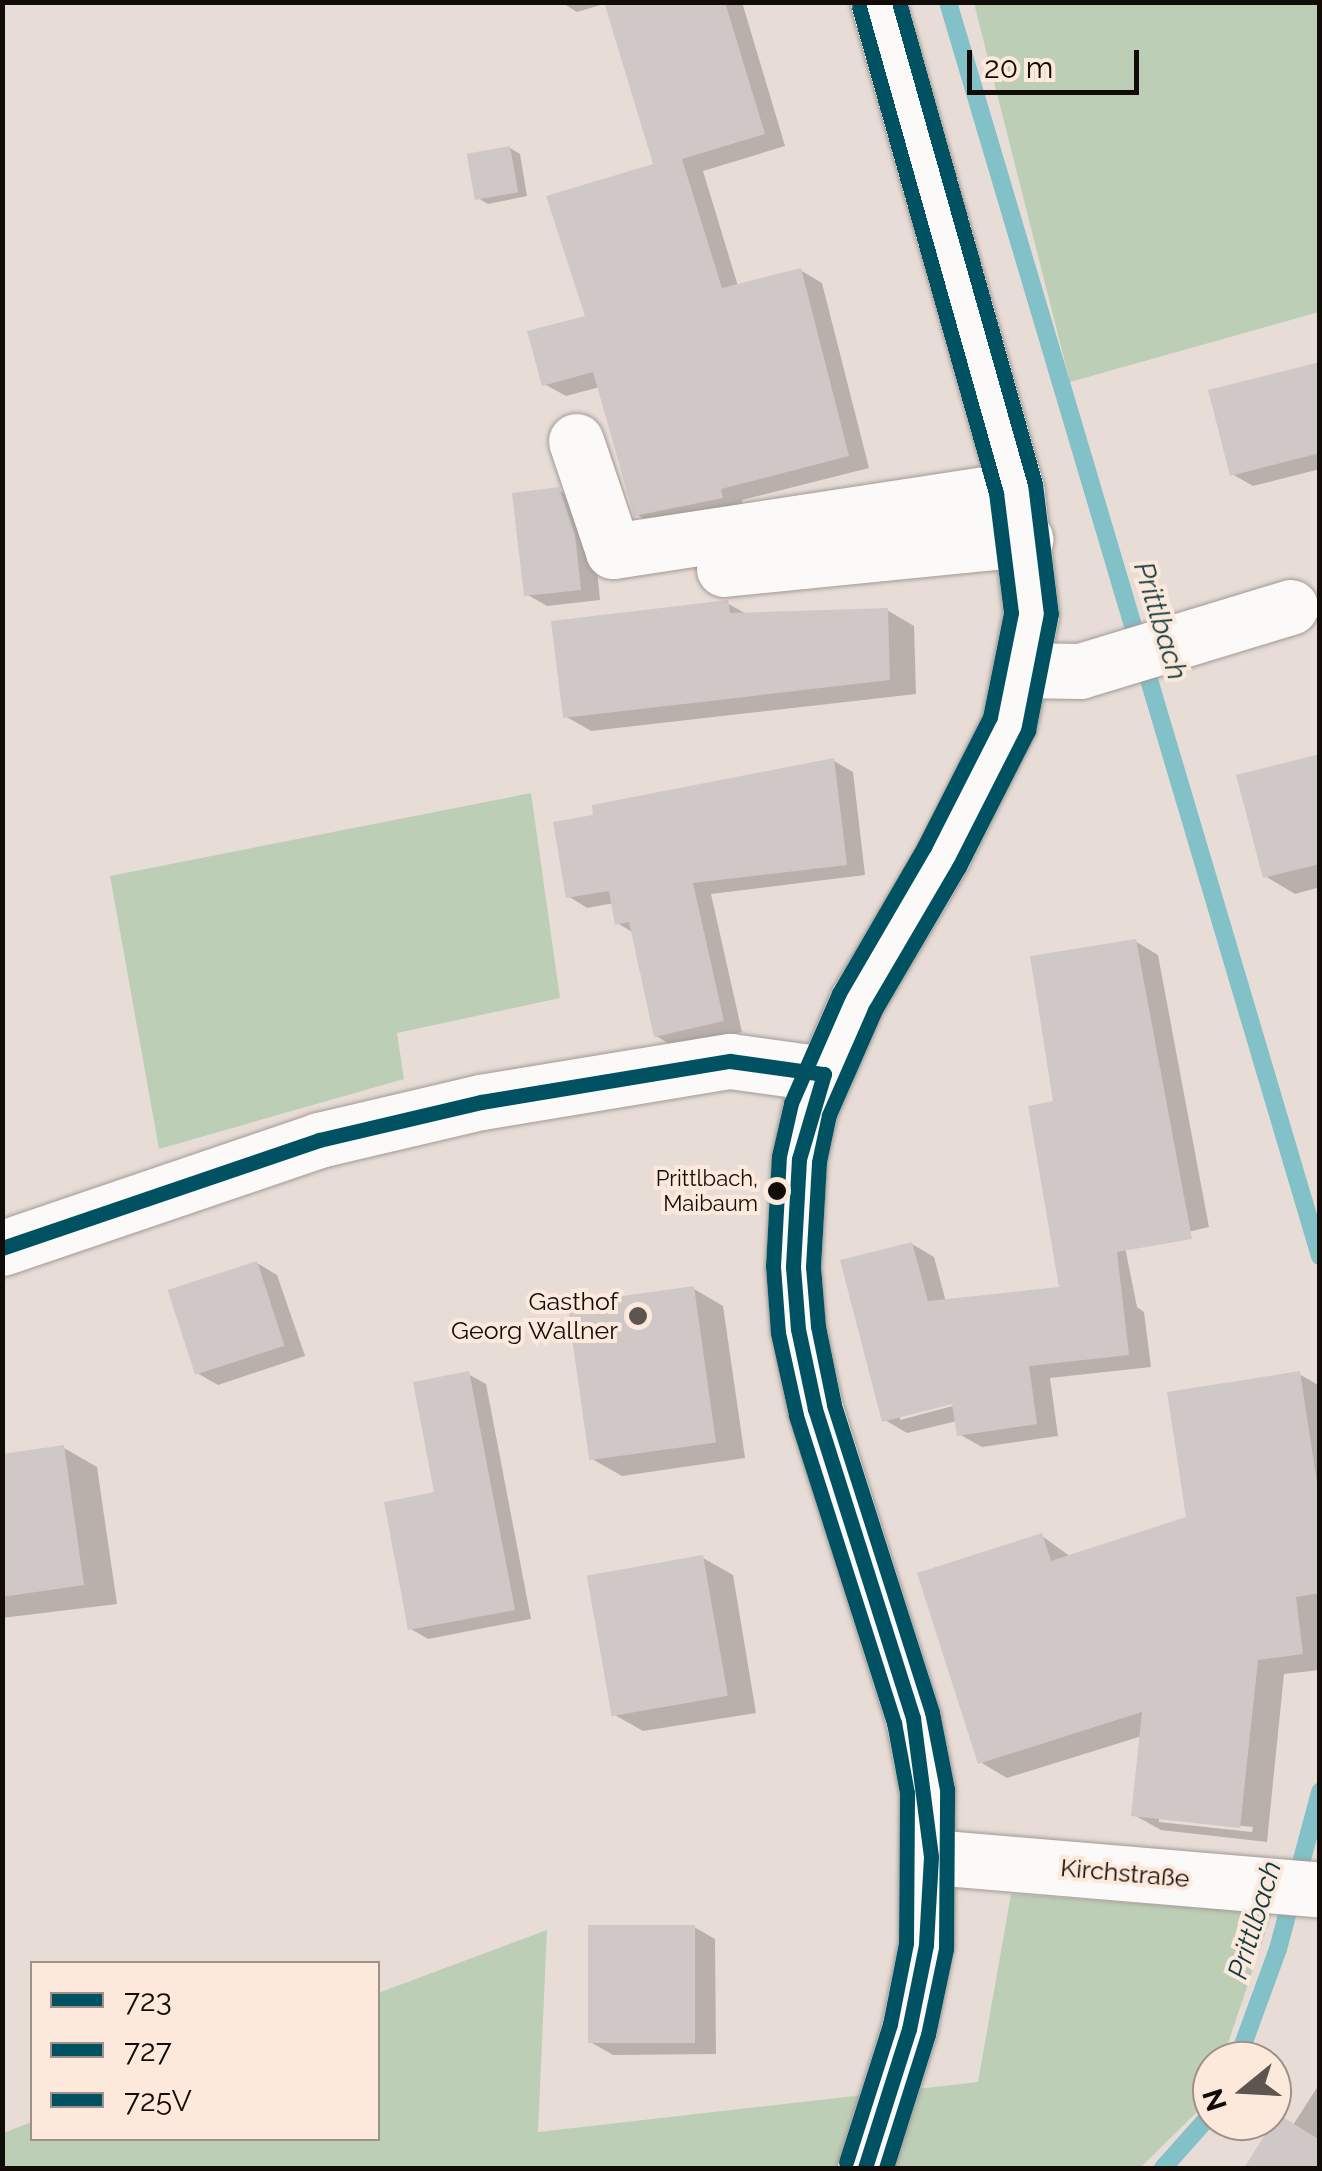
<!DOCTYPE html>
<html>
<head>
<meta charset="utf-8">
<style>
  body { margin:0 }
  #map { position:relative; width:1322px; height:2171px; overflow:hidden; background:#e8ddd6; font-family:Raleway,sans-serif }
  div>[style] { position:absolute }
  .green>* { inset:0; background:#bdceb7 }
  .shadow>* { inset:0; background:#0003 }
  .stream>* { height:18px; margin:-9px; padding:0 9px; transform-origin:9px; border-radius:9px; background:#81c1c7 }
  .building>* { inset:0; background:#d0c8c7; transform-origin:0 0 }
  .roads { filter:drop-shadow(0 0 2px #a29995) drop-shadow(0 0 2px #a29995) }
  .minor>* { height:55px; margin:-27.5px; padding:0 27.5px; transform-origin:27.5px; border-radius:27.5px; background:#fcfaf9 }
  .bus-1>* { height:15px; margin:-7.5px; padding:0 7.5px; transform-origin:7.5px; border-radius:7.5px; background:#005262 }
  .bus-2>* { height:15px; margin:-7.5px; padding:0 7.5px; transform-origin:7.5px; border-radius:7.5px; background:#005262 }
  .bus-3>* { height:15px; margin:-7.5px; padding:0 7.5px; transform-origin:7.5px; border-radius:7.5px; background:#005262 }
  .dots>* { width:28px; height:28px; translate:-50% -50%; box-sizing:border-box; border:5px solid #fde9dc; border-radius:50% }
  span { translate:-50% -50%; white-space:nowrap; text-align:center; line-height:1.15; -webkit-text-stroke:8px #fde9dc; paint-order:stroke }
  .bus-label { font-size:22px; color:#120c08 }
  .right { translate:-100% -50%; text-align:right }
  .poi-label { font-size:25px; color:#120c08 }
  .street-label { font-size:25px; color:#120c08 }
  .water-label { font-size:28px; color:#0e3c41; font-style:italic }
  .frame { position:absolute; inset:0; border:5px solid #120c08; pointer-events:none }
  .legend { position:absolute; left:30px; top:1961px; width:350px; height:180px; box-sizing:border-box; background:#fde9dc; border:2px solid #9f9187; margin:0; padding:12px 18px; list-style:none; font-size:30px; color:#120c08 }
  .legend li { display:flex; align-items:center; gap:20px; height:50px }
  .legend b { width:50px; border:2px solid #9f9187 }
  .north { position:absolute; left:1192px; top:2041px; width:100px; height:100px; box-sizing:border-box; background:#fde9dc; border:2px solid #9f9187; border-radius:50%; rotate:252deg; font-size:28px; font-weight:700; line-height:40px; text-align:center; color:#120c08 }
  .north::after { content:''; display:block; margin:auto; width:35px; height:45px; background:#5d5550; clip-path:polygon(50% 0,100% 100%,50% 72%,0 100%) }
  .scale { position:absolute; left:967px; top:50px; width:172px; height:45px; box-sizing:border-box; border:5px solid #120c08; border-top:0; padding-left:12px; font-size:30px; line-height:35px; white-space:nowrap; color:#120c08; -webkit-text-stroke:8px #fde9dc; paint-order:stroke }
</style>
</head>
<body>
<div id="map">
  <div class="green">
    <i style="clip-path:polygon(974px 3px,1319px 3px,1319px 312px,1070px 382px)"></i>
    <i style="clip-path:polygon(531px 793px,560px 998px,397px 1033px,404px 1079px,159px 1149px,110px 876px)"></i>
    <i style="clip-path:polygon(1011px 1894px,1272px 1913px,1222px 2061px,1212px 2061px,1209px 2100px,1140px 2168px,3px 2168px,3px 2133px,32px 2122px,32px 2138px,378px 2138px,378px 1993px,547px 1930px,538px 2132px,978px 2082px)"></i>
  </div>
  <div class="shadow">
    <i style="clip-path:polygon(561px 2px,742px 2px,785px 146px,703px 171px,738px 286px,800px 270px,822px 283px,869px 468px,742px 500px,743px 509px,658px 527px,636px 514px,600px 387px,566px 396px,544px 384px,588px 318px,656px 166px,607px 3px,577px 12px)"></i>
    <i style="clip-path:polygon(510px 148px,520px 154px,527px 196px,488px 204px,478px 198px)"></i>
    <i style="clip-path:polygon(1320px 365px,1320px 469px,1253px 486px,1232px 474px)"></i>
    <i style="clip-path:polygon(558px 490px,579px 502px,595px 549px,600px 600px,547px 606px,526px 594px)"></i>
    <i style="clip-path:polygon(727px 603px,748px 615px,887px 610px,914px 626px,916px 694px,591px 731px,565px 716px)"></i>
    <i style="clip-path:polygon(1320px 757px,1320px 887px,1295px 894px,1265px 876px)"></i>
    <i style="clip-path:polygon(834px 761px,853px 772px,865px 875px,711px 894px,742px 1032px,675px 1047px,656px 1036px,634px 933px,617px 923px,614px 903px,587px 908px,568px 896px,596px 818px)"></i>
    <i style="clip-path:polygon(evenodd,1135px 941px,1158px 955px,1209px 1227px,1125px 1247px,1137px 1307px,1144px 1312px,1151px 1367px,1050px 1378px,1058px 1436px,982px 1447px,959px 1434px,957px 1421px,907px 1433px,885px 1420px,912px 1244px,934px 1257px,946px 1302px,1062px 1289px,1056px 1103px,1135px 941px,963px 1399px,964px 1403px,900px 1420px,900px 1415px,963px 1399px)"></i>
    <i style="clip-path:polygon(257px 1263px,277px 1275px,305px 1356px,218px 1385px,197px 1373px)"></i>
    <i style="clip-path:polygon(694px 1289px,723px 1306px,745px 1458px,622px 1476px,592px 1459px)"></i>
    <i style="clip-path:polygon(468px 1374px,486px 1384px,531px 1619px,428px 1639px,411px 1629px)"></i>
    <i style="clip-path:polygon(evenodd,1299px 1374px,1320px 1386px,1320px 1670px,1284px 1674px,1267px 1842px,1161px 1830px,1134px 1815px,1142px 1736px,1007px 1778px,980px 1762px,1042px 1536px,1071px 1557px,1188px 1519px,1299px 1374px,1159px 1817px,1253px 1827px,1252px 1832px,1159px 1822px,1159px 1817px)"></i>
    <i style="clip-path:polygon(64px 1448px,97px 1467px,117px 1604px,2px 1618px,2px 1456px)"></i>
    <i style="clip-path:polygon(703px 1558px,733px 1575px,756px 1713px,643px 1731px,613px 1714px)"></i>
    <i style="clip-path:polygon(694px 1927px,715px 1939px,716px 2054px,613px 2055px,592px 2043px)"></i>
    <i style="clip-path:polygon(1320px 2083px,1320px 2168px,1247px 2168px,1279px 2117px,1293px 2125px)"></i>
  </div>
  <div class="stream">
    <i style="left:948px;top:2px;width:1308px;rotate:73.48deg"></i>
    <i style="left:1237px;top:2061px;width:119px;rotate:-69.9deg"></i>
    <i style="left:1278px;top:1949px;width:163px;rotate:-75deg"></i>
    <i style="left:1163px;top:2168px;width:74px;rotate:-48.3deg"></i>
  </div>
  <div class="building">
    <i style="clip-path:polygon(604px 2px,725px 2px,765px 134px,682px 159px,722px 288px,801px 268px,849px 456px,721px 489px,723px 498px,634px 516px,593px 372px,542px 386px,527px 331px,585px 316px,546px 196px,653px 164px)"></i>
    <i style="left:510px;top:146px;width:47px;height:44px;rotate:80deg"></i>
    <i style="clip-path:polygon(1320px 362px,1320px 453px,1230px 476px,1208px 390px)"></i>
    <i style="clip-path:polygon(559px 487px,575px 535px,581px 590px,524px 596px,512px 493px)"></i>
    <i style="clip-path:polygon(728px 600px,730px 613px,888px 608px,890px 680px,563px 718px,551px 621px)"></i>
    <i style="clip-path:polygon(1320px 754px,1320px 864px,1263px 878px,1236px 775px)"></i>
    <i style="clip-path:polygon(834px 758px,847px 865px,693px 883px,724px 1021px,654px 1037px,629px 922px,615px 925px,609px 891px,566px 898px,553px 822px,593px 815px,592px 805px)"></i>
    <i style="clip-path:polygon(1136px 939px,1192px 1239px,1117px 1252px,1129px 1355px,1029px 1366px,1037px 1424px,957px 1436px,952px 1404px,882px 1422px,840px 1260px,912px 1242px,928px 1301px,1059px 1287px,1028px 1106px,1053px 1101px,1030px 956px)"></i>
    <i style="left:257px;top:1261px;width:89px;height:94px;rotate:72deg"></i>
    <i style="left:694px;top:1286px;width:158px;height:128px;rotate:82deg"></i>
    <i style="clip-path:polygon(469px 1371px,515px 1610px,408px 1630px,384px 1502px,434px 1492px,413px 1382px)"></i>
    <i style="clip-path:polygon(1300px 1371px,1320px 1503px,1320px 1593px,1296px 1597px,1303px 1654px,1258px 1660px,1240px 1828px,1131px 1816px,1142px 1712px,978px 1764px,917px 1573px,1042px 1533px,1051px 1561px,1186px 1517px,1167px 1392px)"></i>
    <i style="clip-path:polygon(64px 1445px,84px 1585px,2px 1597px,2px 1454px)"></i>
    <i style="left:703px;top:1555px;width:143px;height:118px;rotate:80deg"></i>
    <i style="left:695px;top:1925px;width:118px;height:107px;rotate:90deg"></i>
    <i style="clip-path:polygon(1278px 2114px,1320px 2140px,1320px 2168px,1244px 2168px)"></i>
  </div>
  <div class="roads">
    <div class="minor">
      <i style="left:576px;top:441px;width:116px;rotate:71.4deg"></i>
      <i style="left:613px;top:551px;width:408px;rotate:-8.7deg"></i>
      <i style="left:724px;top:569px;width:303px;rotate:-5.7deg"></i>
      <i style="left:1022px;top:670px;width:58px;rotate:1deg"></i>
      <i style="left:1080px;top:671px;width:220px;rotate:-16.9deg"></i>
      <i style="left:2px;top:1248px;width:335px;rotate:-18.8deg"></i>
      <i style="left:319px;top:1140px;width:166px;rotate:-13.2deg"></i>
      <i style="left:481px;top:1102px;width:252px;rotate:-9.4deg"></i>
      <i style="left:730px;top:1061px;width:95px;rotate:7.9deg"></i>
      <i style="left:931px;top:1857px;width:390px;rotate:4.8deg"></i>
      <i style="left:865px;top:2168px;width:146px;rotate:-72.4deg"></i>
      <i style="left:909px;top:2029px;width:86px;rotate:-78.6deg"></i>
      <i style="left:926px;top:1945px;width:154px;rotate:-89.6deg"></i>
      <i style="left:927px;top:1791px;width:74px;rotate:-100.9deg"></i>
      <i style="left:913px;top:1718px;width:324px;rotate:-107.6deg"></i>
      <i style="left:815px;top:1409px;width:82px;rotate:-102deg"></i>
      <i style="left:798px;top:1329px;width:62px;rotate:-94.6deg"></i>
      <i style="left:793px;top:1267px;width:108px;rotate:-86.8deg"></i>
      <i style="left:799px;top:1159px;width:51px;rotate:-77.6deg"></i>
      <i style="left:810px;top:1109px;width:118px;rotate:-66.5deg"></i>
      <i style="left:857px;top:1001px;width:167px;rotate:-59.4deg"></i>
      <i style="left:942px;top:857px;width:149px;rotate:-63.3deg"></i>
      <i style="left:1009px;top:724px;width:112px;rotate:-78.7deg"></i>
      <i style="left:1031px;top:614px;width:126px;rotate:-96.8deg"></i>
      <i style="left:1016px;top:489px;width:506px;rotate:-105.82deg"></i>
    </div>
  </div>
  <div class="bus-1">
    <i style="left:824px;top:1074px;width:89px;rotate:106.4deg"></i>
    <i style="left:799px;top:1159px;width:108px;rotate:93.2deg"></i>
    <i style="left:793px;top:1267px;width:62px;rotate:85.4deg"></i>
    <i style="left:798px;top:1329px;width:82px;rotate:78deg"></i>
    <i style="left:815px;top:1409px;width:324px;rotate:72.4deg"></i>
    <i style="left:913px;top:1718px;width:140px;rotate:82.6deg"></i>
    <i style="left:931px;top:1857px;width:88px;rotate:93.3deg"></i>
    <i style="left:926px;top:1945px;width:86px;rotate:101.4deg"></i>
    <i style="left:909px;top:2029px;width:146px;rotate:107.6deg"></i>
    <i style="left:2px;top:1248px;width:335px;rotate:-18.8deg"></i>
    <i style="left:319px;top:1140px;width:166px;rotate:-13.2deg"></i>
    <i style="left:481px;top:1102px;width:252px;rotate:-9.4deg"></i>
    <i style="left:730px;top:1061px;width:95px;rotate:7.9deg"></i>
  </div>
  <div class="bus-2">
    <i style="left:886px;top:2168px;width:139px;rotate:-72.5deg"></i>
    <i style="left:928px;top:2035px;width:88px;rotate:-78.2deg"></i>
    <i style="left:946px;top:1949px;width:160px;rotate:-89.6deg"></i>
    <i style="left:947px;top:1789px;width:78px;rotate:-101deg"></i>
    <i style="left:932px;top:1712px;width:323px;rotate:-107.7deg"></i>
    <i style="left:834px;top:1404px;width:80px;rotate:-101.6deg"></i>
    <i style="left:818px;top:1326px;width:59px;rotate:-94.8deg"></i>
    <i style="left:813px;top:1267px;width:105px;rotate:-86.7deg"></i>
    <i style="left:819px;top:1162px;width:48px;rotate:-78deg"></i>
    <i style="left:829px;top:1115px;width:115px;rotate:-66.3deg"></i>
    <i style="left:875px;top:1010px;width:166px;rotate:-59.6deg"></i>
    <i style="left:959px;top:867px;width:153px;rotate:-63.1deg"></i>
    <i style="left:1028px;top:731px;width:119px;rotate:-78.9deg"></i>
    <i style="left:1051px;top:614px;width:131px;rotate:-97deg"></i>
    <i style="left:1035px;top:484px;width:501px;rotate:-105.76deg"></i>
  </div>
  <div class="bus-3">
    <i style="left:846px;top:2162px;width:145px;rotate:-72.3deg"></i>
    <i style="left:890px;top:2024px;width:83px;rotate:-78.8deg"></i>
    <i style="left:906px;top:1943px;width:150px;rotate:-89.6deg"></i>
    <i style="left:907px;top:1793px;width:71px;rotate:-100.5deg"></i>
    <i style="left:894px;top:1723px;width:323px;rotate:-107.7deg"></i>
    <i style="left:796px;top:1415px;width:84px;rotate:-102.4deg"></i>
    <i style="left:778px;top:1333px;width:67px;rotate:-94.3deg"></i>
    <i style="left:773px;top:1266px;width:110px;rotate:-86.9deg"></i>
    <i style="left:779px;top:1156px;width:54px;rotate:-77.2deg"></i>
    <i style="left:791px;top:1103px;width:120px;rotate:-66.4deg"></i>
    <i style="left:839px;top:993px;width:169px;rotate:-59.8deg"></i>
    <i style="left:924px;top:847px;width:146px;rotate:-63.1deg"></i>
    <i style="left:990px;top:717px;width:106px;rotate:-78.6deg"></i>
    <i style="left:1011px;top:613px;width:121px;rotate:-97.1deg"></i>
    <i style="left:996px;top:493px;width:505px;rotate:-105.74deg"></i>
  </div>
  <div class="dots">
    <i style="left:777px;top:1191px;background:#120c08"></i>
    <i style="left:638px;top:1316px;background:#5d5550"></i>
  </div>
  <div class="bus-label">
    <span class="right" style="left:758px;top:1191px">Prittlbach,<br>Maibaum</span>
  </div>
  <div class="poi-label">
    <span class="right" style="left:618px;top:1316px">Gasthof<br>Georg Wallner</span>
  </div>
  <div class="street-label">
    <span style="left:1125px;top:1873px;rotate:5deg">Kirchstraße</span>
  </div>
  <div class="water-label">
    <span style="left:1160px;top:621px;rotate:73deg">Prittlbach</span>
    <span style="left:1255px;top:1920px;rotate:-73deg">Prittlbach</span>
  </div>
  <div class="frame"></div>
  <ul class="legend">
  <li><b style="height:12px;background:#005262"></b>723</li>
  <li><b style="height:12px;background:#005262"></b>727</li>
  <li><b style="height:12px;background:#005262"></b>725V</li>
  </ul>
  <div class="north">N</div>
  <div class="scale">20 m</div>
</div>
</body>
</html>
